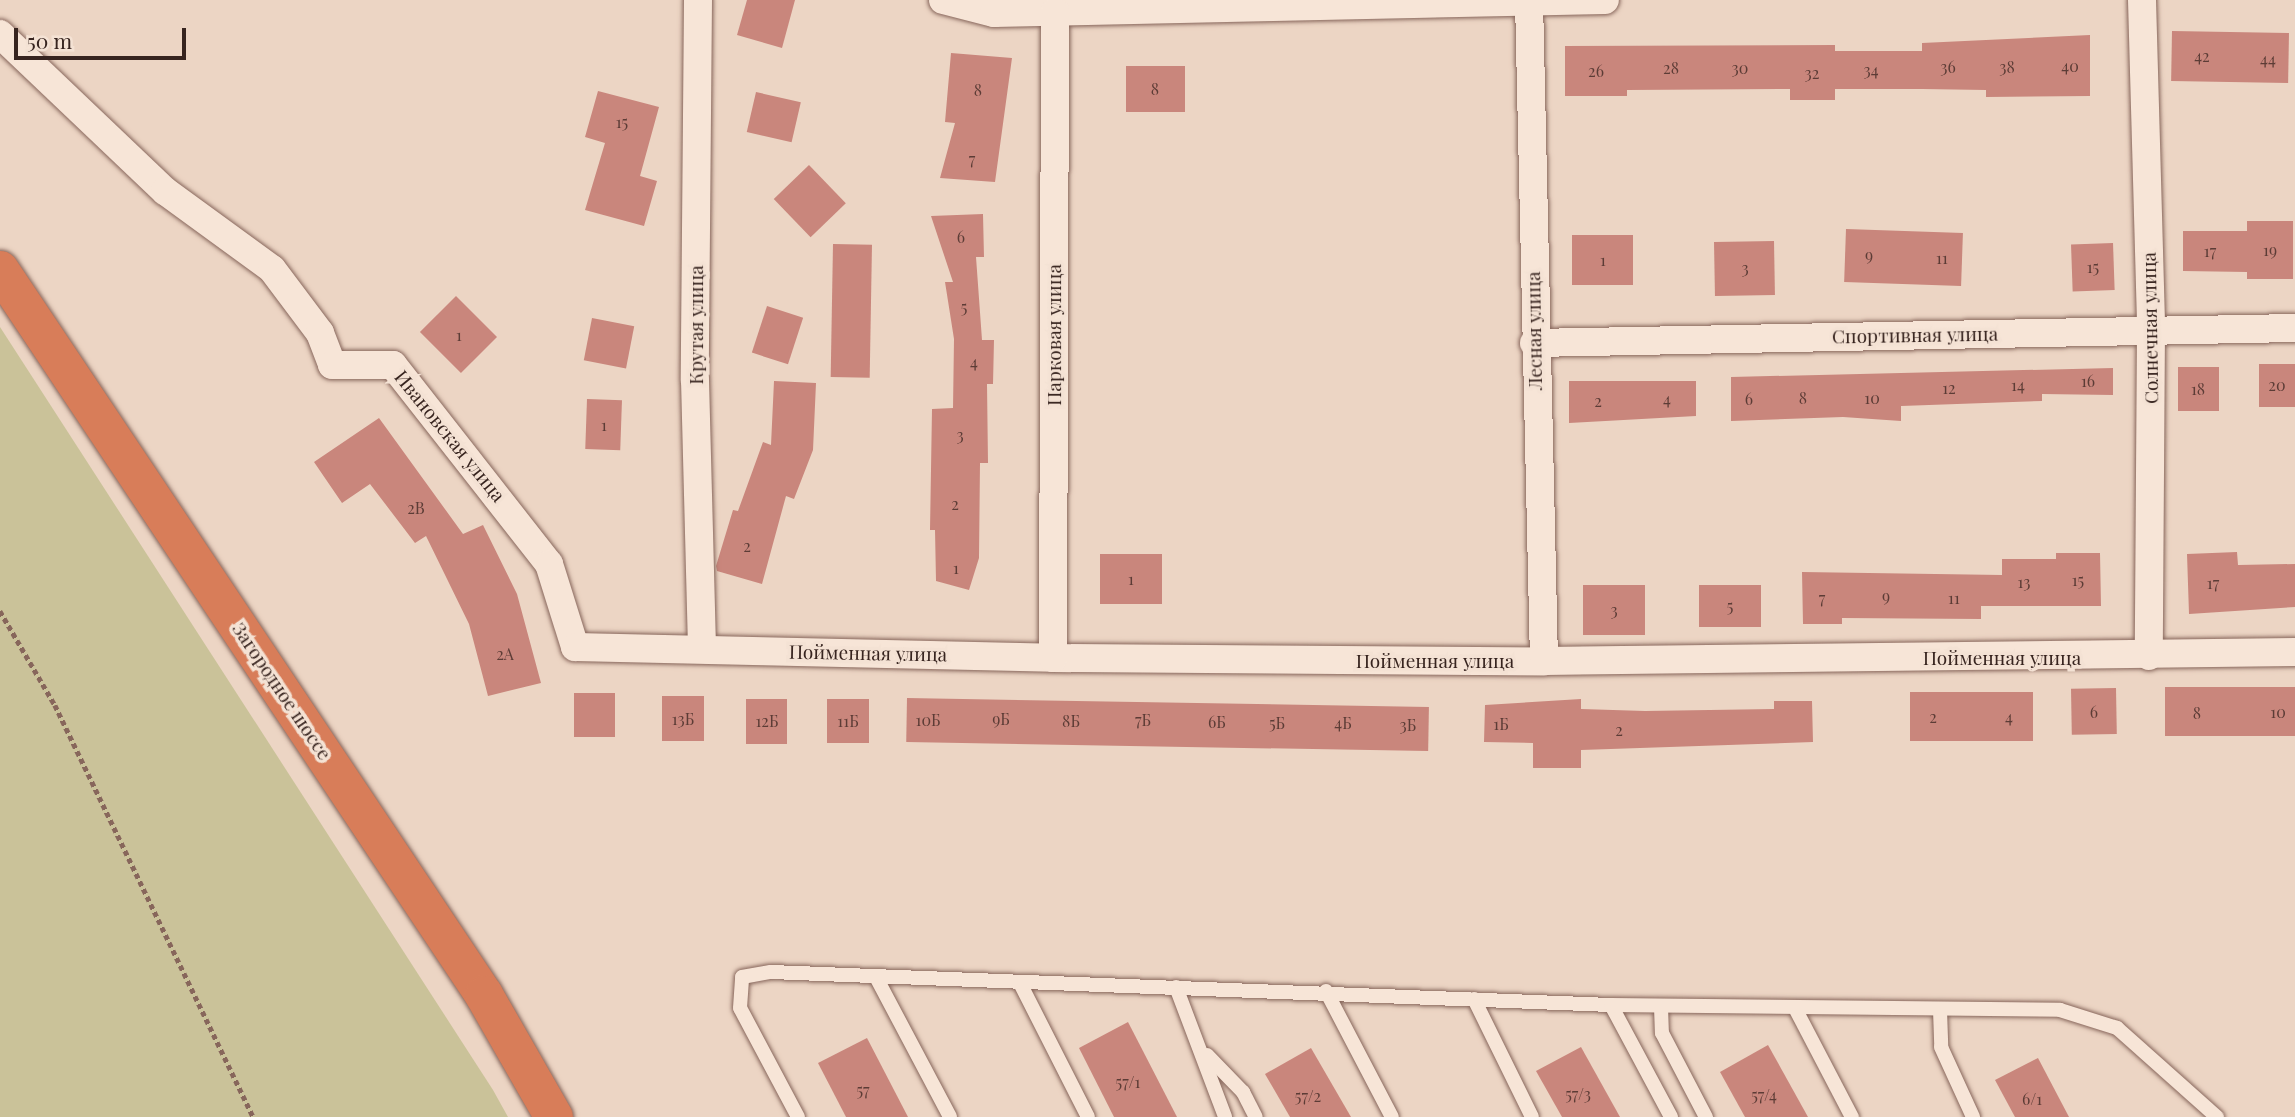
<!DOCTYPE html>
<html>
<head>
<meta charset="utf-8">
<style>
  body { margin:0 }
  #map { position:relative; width:2295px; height:1117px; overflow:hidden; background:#ecd5c4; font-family:"Playfair Display",serif }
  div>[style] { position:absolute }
  .green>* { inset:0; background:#cac299 }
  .building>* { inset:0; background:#c9867c; transform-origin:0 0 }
  .path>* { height:4.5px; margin-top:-2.25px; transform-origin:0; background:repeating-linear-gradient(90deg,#87665b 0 5px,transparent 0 8.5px) }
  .roads { filter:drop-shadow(0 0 2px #87665b) drop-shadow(0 0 2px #87665b) }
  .lane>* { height:14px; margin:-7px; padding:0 7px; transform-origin:7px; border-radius:7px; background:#f7e5d7 }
  .street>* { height:28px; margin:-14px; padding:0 14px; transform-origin:14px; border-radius:14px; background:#f7e5d7 }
  .highway>* { height:38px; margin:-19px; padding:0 19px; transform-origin:19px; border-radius:19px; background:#d87d59 }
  span { translate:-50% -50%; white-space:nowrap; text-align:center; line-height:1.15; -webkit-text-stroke:7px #f4e2d4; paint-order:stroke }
  .number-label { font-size:16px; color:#5c3c36 }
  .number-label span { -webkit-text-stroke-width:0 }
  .street-label { font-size:19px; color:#37241f }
  .scale { position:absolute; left:14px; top:28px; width:172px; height:32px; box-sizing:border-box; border:4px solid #37241f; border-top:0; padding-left:9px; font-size:21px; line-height:24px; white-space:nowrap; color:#37241f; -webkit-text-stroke:5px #f4e2d4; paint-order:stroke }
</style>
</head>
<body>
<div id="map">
  <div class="green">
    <i style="clip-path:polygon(0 327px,493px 1090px,508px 1117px,0 1117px)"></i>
  </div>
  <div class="building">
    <i style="clip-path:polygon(747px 0,795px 0,782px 48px,737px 35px)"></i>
    <i style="left:2172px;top:31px;width:117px;height:50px;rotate:1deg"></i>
    <i style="clip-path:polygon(2090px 35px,2090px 96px,1986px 97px,1986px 90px,1922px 89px,1835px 89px,1835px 100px,1790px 100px,1790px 89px,1627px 90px,1627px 96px,1565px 96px,1565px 46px,1835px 45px,1835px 51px,1922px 51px,1922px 43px)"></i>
    <i style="clip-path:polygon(951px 53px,1012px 58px,995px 182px,940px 178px,955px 123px,945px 122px)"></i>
    <i style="left:1126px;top:66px;width:59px;height:46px"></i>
    <i style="clip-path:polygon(598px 91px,659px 107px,640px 176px,657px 181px,644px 226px,585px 210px,605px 143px,585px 137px)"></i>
    <i style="left:756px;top:92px;width:46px;height:41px;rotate:13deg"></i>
    <i style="left:809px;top:165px;width:53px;height:49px;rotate:46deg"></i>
    <i style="clip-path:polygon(983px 214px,984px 257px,976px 257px,982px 340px,994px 340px,993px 384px,987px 384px,988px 463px,980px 463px,979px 558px,969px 590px,936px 581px,935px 530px,930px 530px,932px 409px,953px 408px,954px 339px,945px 282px,953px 282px,931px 216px)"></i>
    <i style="clip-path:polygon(2247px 221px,2293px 221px,2293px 279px,2247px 279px,2247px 272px,2183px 271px,2183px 231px,2247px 231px)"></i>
    <i style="left:1846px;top:229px;width:117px;height:53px;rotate:2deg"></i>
    <i style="left:1572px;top:235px;width:61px;height:50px"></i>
    <i style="left:1774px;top:241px;width:54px;height:60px;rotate:89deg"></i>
    <i style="left:2113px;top:243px;width:47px;height:42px;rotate:88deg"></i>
    <i style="left:833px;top:244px;width:39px;height:133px;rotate:1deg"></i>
    <i style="left:456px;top:296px;width:58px;height:51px;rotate:45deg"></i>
    <i style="left:767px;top:306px;width:38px;height:49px;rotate:18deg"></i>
    <i style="left:592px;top:318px;width:43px;height:43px;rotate:11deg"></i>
    <i style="left:2259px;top:364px;width:36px;height:43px"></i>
    <i style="left:2178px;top:367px;width:41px;height:44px"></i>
    <i style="clip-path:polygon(2113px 368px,2113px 395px,2042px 394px,2042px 401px,1901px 406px,1901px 421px,1843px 417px,1731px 421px,1731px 377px)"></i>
    <i style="clip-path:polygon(774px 381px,816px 383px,813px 450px,794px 499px,786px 496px,762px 584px,717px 571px,716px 566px,733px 510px,738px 511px,763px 442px,771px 445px)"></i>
    <i style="clip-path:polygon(1569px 381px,1696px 381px,1696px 416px,1569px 423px)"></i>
    <i style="left:587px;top:399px;width:35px;height:50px;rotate:2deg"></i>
    <i style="clip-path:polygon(379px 418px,463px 534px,483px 525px,517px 594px,541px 683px,488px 696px,469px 624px,426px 536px,415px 543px,370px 484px,342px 503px,314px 462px)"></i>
    <i style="clip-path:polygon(2237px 552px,2238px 565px,2295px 564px,2295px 607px,2189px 614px,2187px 554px)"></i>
    <i style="clip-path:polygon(2056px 553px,2100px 553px,2101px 606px,1981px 606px,1981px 619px,1842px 618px,1842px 624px,1803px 624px,1802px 572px,2002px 575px,2002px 559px,2056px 559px)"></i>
    <i style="left:1100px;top:554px;width:62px;height:50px"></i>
    <i style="left:1583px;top:585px;width:62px;height:50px"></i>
    <i style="left:1699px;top:585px;width:62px;height:42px"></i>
    <i style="left:2295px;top:687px;width:49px;height:130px;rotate:90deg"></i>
    <i style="left:2116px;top:688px;width:46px;height:45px;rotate:89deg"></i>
    <i style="left:2033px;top:692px;width:49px;height:123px;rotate:90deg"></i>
    <i style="left:574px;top:693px;width:41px;height:44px"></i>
    <i style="left:662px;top:696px;width:42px;height:45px"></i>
    <i style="left:907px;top:698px;width:522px;height:44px;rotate:1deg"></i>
    <i style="left:746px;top:699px;width:41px;height:45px"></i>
    <i style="left:827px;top:699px;width:42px;height:44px"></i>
    <i style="clip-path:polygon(1581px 699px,1581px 709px,1645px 711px,1774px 709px,1774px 701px,1812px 701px,1813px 742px,1581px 750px,1581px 768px,1533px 768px,1533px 743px,1484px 742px,1485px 705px)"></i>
    <i style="clip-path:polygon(1128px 1022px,1177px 1117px,1114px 1117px,1079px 1048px)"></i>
    <i style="clip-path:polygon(867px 1038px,908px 1117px,846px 1117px,818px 1063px)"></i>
    <i style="clip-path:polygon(1768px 1045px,1808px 1117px,1745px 1117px,1720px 1072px)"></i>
    <i style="clip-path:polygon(1581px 1047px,1620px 1117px,1562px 1117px,1536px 1071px)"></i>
    <i style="clip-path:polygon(1311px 1048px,1351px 1117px,1290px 1117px,1265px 1074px)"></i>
    <i style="clip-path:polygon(2038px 1058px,2069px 1117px,2015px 1117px,1995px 1080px)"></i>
  </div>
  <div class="path">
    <i style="left:0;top:611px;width:109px;rotate:59.7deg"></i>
    <i style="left:55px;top:705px;width:457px;rotate:64.3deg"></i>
  </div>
  <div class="roads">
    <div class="lane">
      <i style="left:876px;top:977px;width:158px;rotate:62.1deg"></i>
      <i style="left:1020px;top:983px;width:150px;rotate:63.1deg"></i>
      <i style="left:1176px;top:987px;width:139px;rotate:69.3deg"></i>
      <i style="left:1326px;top:991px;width:142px;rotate:62.4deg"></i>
      <i style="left:1474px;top:999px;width:131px;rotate:63.8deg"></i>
      <i style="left:1611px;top:1005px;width:127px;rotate:61.8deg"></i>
      <i style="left:1661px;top:1007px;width:26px;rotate:88deg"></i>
      <i style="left:1662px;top:1033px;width:95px;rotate:62.4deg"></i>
      <i style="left:1796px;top:1010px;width:121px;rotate:62.4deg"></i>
      <i style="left:1940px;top:1010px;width:37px;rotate:88deg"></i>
      <i style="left:1941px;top:1047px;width:77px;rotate:65.4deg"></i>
      <i style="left:1207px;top:1055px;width:52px;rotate:45.8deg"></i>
      <i style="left:1243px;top:1092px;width:28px;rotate:63deg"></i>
      <i style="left:798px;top:1117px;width:123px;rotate:-118deg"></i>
      <i style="left:740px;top:1008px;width:31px;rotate:-86deg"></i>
      <i style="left:742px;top:977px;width:29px;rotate:-10deg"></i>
      <i style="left:771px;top:972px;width:841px;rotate:2.25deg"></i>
      <i style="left:1611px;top:1005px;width:449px;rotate:0.6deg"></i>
      <i style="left:2060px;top:1010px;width:60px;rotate:17.5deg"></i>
      <i style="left:2117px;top:1028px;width:134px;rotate:41.7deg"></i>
    </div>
    <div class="street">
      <i style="left:698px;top:0;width:380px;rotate:90.5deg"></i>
      <i style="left:695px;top:380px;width:269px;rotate:88.5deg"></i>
      <i style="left:943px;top:0;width:53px;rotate:14.3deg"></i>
      <i style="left:994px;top:13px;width:611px;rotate:-1.22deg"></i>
      <i style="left:1529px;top:0;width:661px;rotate:88.7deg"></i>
      <i style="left:2142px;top:0;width:330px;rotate:88.4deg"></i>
      <i style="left:2151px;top:330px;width:326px;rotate:90.4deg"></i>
      <i style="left:0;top:34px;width:228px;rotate:43.6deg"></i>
      <i style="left:165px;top:191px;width:132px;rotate:36.1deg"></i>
      <i style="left:272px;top:269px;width:80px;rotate:53.1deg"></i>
      <i style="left:320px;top:333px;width:34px;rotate:69deg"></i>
      <i style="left:332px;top:365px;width:61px"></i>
      <i style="left:393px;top:365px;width:253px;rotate:51.9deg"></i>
      <i style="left:549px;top:564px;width:87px;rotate:72.6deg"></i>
      <i style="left:575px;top:647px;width:478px;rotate:1.3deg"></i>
      <i style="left:1053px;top:658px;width:491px;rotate:0.4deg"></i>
      <i style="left:1544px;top:661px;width:751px;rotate:-0.69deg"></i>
      <i style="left:1534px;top:343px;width:761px;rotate:-1.13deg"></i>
      <i style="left:1053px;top:658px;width:646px;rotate:-89.82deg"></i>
    </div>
    <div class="highway">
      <i style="left:0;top:270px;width:872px;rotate:56.27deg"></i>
      <i style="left:484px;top:995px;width:141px;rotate:60.2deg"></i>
    </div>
  </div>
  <div class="number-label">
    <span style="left:2202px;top:56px">42</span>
    <span style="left:2268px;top:59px">44</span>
    <span style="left:2070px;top:66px">40</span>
    <span style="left:1948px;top:67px">36</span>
    <span style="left:2007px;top:67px">38</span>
    <span style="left:1671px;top:68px">28</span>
    <span style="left:1740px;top:68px">30</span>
    <span style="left:1871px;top:70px">34</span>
    <span style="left:1596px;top:71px">26</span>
    <span style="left:1812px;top:73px">32</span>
    <span style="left:1155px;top:89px">8</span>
    <span style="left:978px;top:90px">8</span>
    <span style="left:622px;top:122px">15</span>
    <span style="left:972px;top:159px">7</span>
    <span style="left:961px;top:237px">6</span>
    <span style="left:2270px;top:250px">19</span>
    <span style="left:2210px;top:251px">17</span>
    <span style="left:1869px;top:255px">9</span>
    <span style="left:1942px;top:258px">11</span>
    <span style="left:1603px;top:260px">1</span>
    <span style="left:2093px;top:267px">15</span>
    <span style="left:1745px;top:268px">3</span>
    <span style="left:964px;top:307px">5</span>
    <span style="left:459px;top:335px">1</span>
    <span style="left:974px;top:362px">4</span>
    <span style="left:2088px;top:381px">16</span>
    <span style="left:2018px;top:385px">14</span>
    <span style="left:2277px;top:385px">20</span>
    <span style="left:1949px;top:388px">12</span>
    <span style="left:2198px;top:389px">18</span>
    <span style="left:1803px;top:398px">8</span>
    <span style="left:1872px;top:398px">10</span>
    <span style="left:1667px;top:399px">4</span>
    <span style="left:1749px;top:399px">6</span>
    <span style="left:1598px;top:401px">2</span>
    <span style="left:604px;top:425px">1</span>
    <span style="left:960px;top:435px">3</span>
    <span style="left:955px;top:504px">2</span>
    <span style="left:416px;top:508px">2В</span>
    <span style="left:747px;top:546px">2</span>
    <span style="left:956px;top:568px">1</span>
    <span style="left:1131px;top:579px">1</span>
    <span style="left:2078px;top:580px">15</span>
    <span style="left:2024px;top:582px">13</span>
    <span style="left:2213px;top:583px">17</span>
    <span style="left:1886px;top:596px">9</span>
    <span style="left:1822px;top:598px">7</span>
    <span style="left:1954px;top:598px">11</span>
    <span style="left:1730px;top:606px">5</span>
    <span style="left:1614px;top:610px">3</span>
    <span style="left:505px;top:654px">2А</span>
    <span style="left:2094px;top:712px">6</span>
    <span style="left:2278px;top:712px">10</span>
    <span style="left:2197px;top:713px">8</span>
    <span style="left:1933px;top:717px">2</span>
    <span style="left:2009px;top:717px">4</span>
    <span style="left:683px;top:719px">13Б</span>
    <span style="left:1001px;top:719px">9Б</span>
    <span style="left:928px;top:720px">10Б</span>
    <span style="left:1143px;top:720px">7Б</span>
    <span style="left:767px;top:721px">12Б</span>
    <span style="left:848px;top:721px">11Б</span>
    <span style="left:1071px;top:721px">8Б</span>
    <span style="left:1217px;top:722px">6Б</span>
    <span style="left:1277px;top:723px">5Б</span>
    <span style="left:1343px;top:723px">4Б</span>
    <span style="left:1501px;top:724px">1Б</span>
    <span style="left:1408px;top:725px">3Б</span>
    <span style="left:1619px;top:730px">2</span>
    <span style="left:1128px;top:1082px">57/1</span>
    <span style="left:863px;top:1090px">57</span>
    <span style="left:1578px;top:1094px">57/3</span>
    <span style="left:1764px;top:1095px">57/4</span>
    <span style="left:1308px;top:1096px">57/2</span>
    <span style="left:2032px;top:1099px">6/1</span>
  </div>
  <div class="street-label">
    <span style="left:696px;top:325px;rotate:-90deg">Крутая улица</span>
    <span style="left:2150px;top:328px;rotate:-91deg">Солнечная улица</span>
    <span style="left:1534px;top:331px;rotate:-91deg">Лесная улица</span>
    <span style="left:1054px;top:335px;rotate:-90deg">Парковая улица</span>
    <span style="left:1915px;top:335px;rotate:-1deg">Спортивная улица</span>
    <span style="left:450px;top:436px;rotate:51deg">Ивановская улица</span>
    <span style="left:868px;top:653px;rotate:1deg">Пойменная улица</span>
    <span style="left:2002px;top:658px">Пойменная улица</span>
    <span style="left:1435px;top:661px">Пойменная улица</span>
    <span style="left:282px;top:691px;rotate:56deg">Загородное шоссе</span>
  </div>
  <div class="scale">50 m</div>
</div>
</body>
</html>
